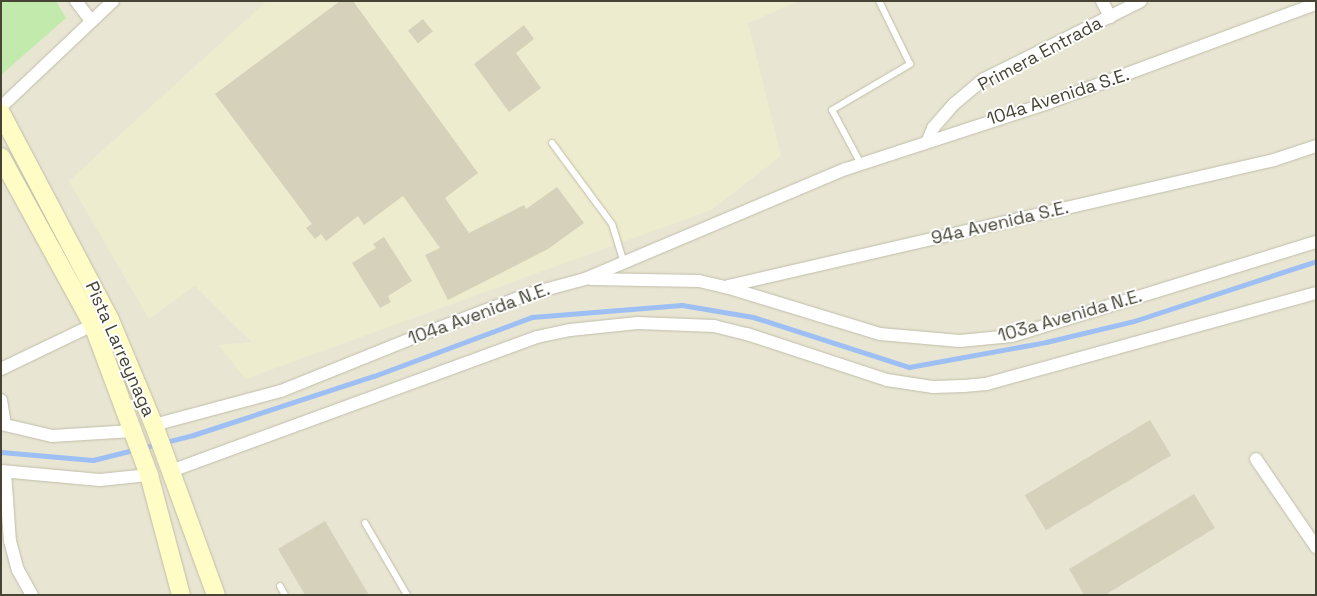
<!DOCTYPE html>
<html>
<head>
<meta charset="utf-8">
<style>
  body { margin:0 }
  #map { position:relative; width:1317px; height:596px; overflow:hidden; background:#f4f3e6; font-family:"Space Grotesk",sans-serif }
  div>[style] { position:absolute }
  .residential>* { inset:0; background:#e8e6d3; transform-origin:0 0 }
  .education>* { inset:0; background:#eeeccf }
  .green>* { inset:0; background:#c1eaac }
  .stream>* { height:5px; margin:-2.5px; padding:0 2.5px; transform-origin:2.5px; border-radius:2.5px; background:#9ebff4 }
  .building>* { inset:0; background:#d6d1ba; transform-origin:0 0 }
  .roads { filter:drop-shadow(0 0 1px #c0bda8) drop-shadow(0 0 1px #c0bda8) }
  .service>* { height:6px; margin:-3px; padding:0 3px; transform-origin:3px; border-radius:3px; background:#fff }
  .minor>* { height:12px; margin:-6px; padding:0 6px; transform-origin:6px; border-radius:6px; background:#fff }
  .secondary>* { height:18px; margin:-9px; padding:0 9px; transform-origin:9px; border-radius:9px; background:#fffdc5 }
  span { translate:-50% -50%; white-space:nowrap; text-align:center; line-height:1.15; -webkit-text-stroke:4px #fff; paint-order:stroke }
  .street-label { font-size:18px; color:#474435 }
  .frame { position:absolute; inset:0; border:2px solid #474435; pointer-events:none }
</style>
</head>
<body>
<div id="map">
  <div class="residential">
    <i style="left:1px;top:1px;width:1315px;height:594px"></i>
  </div>
  <div class="education">
    <i style="clip-path:polygon(267px 1px,800px 1px,748px 23px,781px 156px,711px 210px,245px 379px,219px 345px,252px 342px,195px 286px,149px 319px,69px 181px)"></i>
  </div>
  <div class="green">
    <i style="clip-path:polygon(1px 1px,56px 1px,66px 18px,1px 75px)"></i>
  </div>
  <div class="stream">
    <i style="left:1px;top:452px;width:92px;rotate:5deg"></i>
    <i style="left:93px;top:460px;width:103px;rotate:-14deg"></i>
    <i style="left:193px;top:435px;width:190px;rotate:-18.1deg"></i>
    <i style="left:374px;top:376px;width:169px;rotate:-20.5deg"></i>
    <i style="left:532px;top:317px;width:150px;rotate:-4.6deg"></i>
    <i style="left:682px;top:305px;width:72px;rotate:9.6deg"></i>
    <i style="left:753px;top:317px;width:164px;rotate:17.8deg"></i>
    <i style="left:909px;top:367px;width:139px;rotate:-10.3deg"></i>
    <i style="left:1046px;top:342px;width:90px;rotate:-13.4deg"></i>
    <i style="left:1134px;top:321px;width:192px;rotate:-18.2deg"></i>
  </div>
  <div class="building">
    <i style="clip-path:polygon(340px 1px,353px 1px,478px 173px,445px 198px,469px 233px,524px 205px,526px 209px,557px 187px,584px 223px,548px 249px,448px 300px,425px 255px,440px 248px,403px 196px,364px 225px,358px 216px,326px 241px,321px 234px,315px 239px,306px 228px,312px 224px,215px 94px)"></i>
    <i style="left:423px;top:19px;width:16px;height:19px;rotate:52deg"></i>
    <i style="clip-path:polygon(524px 25px,534px 39px,516px 53px,541px 88px,509px 112px,474px 64px)"></i>
    <i style="clip-path:polygon(384px 237px,412px 281px,388px 296px,391px 302px,380px 308px,352px 263px,376px 248px,373px 244px)"></i>
    <i style="left:1150px;top:420px;width:41px;height:146px;rotate:59deg"></i>
    <i style="clip-path:polygon(1194px 494px,1215px 528px,1105px 595px,1084px 595px,1069px 569px)"></i>
    <i style="clip-path:polygon(325px 521px,369px 595px,305px 595px,278px 549px)"></i>
  </div>
  <div class="roads">
    <div class="service">
      <i style="left:552px;top:143px;width:101px;rotate:53.5deg"></i>
      <i style="left:612px;top:224px;width:41px;rotate:72.9deg"></i>
      <i style="left:861px;top:164px;width:61px;rotate:-118.2deg"></i>
      <i style="left:832px;top:110px;width:91px;rotate:-30.5deg"></i>
      <i style="left:910px;top:64px;width:70px;rotate:-116.2deg"></i>
      <i style="left:365px;top:523px;width:83px;rotate:59.7deg"></i>
      <i style="left:280px;top:586px;width:10px;rotate:61deg"></i>
    </div>
    <div class="minor">
      <i style="left:76px;top:1px;width:25px;rotate:53deg"></i>
      <i style="left:1102px;top:1px;width:18px;rotate:63deg"></i>
      <i style="left:1px;top:107px;width:154px;rotate:-43.4deg"></i>
      <i style="left:928px;top:140px;width:13px;rotate:-67deg"></i>
      <i style="left:933px;top:128px;width:32px;rotate:-49deg"></i>
      <i style="left:954px;top:104px;width:39px;rotate:-40deg"></i>
      <i style="left:984px;top:79px;width:175px;rotate:-26.4deg"></i>
      <i style="left:591px;top:279px;width:108px;rotate:1.1deg"></i>
      <i style="left:699px;top:281px;width:28px;rotate:13deg"></i>
      <i style="left:726px;top:287px;width:161px;rotate:17deg"></i>
      <i style="left:880px;top:334px;width:80px;rotate:5deg"></i>
      <i style="left:960px;top:341px;width:52px;rotate:-5.5deg"></i>
      <i style="left:1012px;top:336px;width:318px;rotate:-17.2deg"></i>
      <i style="left:728px;top:286px;width:560px;rotate:-12.99deg"></i>
      <i style="left:1274px;top:160px;width:44px;rotate:-18.4deg"></i>
      <i style="left:1px;top:369px;width:102px;rotate:-25.6deg"></i>
      <i style="left:1px;top:400px;width:25px;rotate:81deg"></i>
      <i style="left:1px;top:424px;width:52px;rotate:13.2deg"></i>
      <i style="left:52px;top:436px;width:81px;rotate:-3.5deg"></i>
      <i style="left:154px;top:425px;width:131px;rotate:-15deg"></i>
      <i style="left:281px;top:391px;width:144px;rotate:-21.9deg"></i>
      <i style="left:415px;top:337px;width:122px;rotate:-20.7deg"></i>
      <i style="left:529px;top:294px;width:58px;rotate:-15deg"></i>
      <i style="left:585px;top:279px;width:283px;rotate:-22.9deg"></i>
      <i style="left:846px;top:169px;width:213px;rotate:-18.1deg"></i>
      <i style="left:1048px;top:103px;width:286px;rotate:-20.3deg"></i>
      <i style="left:1256px;top:459px;width:107px;rotate:55.7deg"></i>
      <i style="left:1px;top:471px;width:99px;rotate:5.2deg"></i>
      <i style="left:100px;top:480px;width:49px;rotate:-5.8deg"></i>
      <i style="left:171px;top:471px;width:390px;rotate:-20.1deg"></i>
      <i style="left:537px;top:337px;width:34px;rotate:-12deg"></i>
      <i style="left:570px;top:330px;width:68px;rotate:-5.9deg"></i>
      <i style="left:638px;top:323px;width:76px;rotate:2.3deg"></i>
      <i style="left:714px;top:326px;width:34px;rotate:14deg"></i>
      <i style="left:747px;top:334px;width:147px;rotate:18.2deg"></i>
      <i style="left:887px;top:380px;width:47px;rotate:8.7deg"></i>
      <i style="left:933px;top:387px;width:31px;rotate:-2deg"></i>
      <i style="left:964px;top:386px;width:22px;rotate:-5deg"></i>
      <i style="left:986px;top:384px;width:342px;rotate:-15.4deg"></i>
      <i style="left:5px;top:472px;width:69px;rotate:85.9deg"></i>
      <i style="left:10px;top:541px;width:30px;rotate:75deg"></i>
      <i style="left:18px;top:570px;width:29px;rotate:61deg"></i>
    </div>
    <div class="secondary">
      <i style="left:1px;top:113px;width:234px;rotate:62.2deg"></i>
      <i style="left:110px;top:320px;width:114px;rotate:67.3deg"></i>
      <i style="left:154px;top:425px;width:181px;rotate:70deg"></i>
      <i style="left:1px;top:157px;width:192px;rotate:61.3deg"></i>
      <i style="left:93px;top:325px;width:160px;rotate:69.5deg"></i>
      <i style="left:149px;top:475px;width:124px;rotate:75.1deg"></i>
    </div>
  </div>
  <div class="street-label">
    <span style="left:1040px;top:54px;rotate:-28deg">Primera Entrada</span>
    <span style="left:1058px;top:97px;rotate:-18deg">104a Avenida S.E.</span>
    <span style="left:1000px;top:223px;rotate:-13deg">94a Avenida S.E.</span>
    <span style="left:479px;top:314px;rotate:-20deg">104a Avenida N.E.</span>
    <span style="left:1070px;top:316px;rotate:-16deg">103a Avenida N.E.</span>
    <span style="left:120px;top:349px;rotate:66deg">Pista Larreynaga</span>
  </div>
  <div class="frame"></div>
</div>
</body>
</html>
